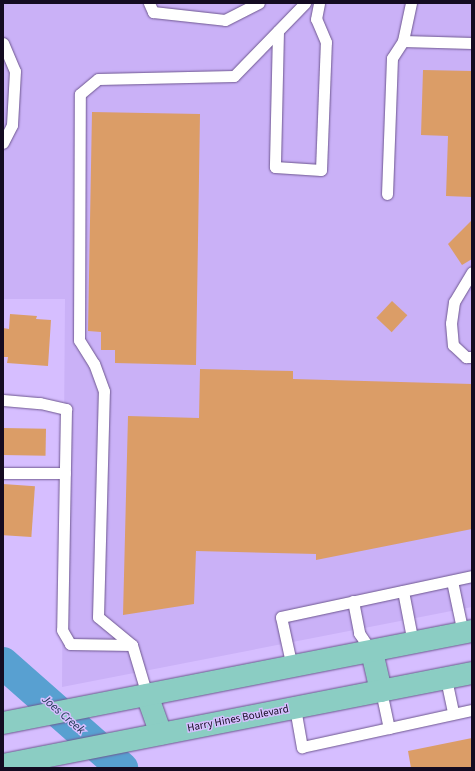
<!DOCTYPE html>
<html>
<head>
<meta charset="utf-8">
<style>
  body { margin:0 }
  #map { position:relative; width:475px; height:771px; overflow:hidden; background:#d6beff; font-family:"Source Sans 3",sans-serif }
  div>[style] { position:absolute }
  .built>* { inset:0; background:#cab1f7 }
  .river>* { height:32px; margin:-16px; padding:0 16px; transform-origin:16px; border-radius:16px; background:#58a0d1 }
  .building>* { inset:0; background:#db9d67; transform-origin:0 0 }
  .roads { filter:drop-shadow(0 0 1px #6e5790) drop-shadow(0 0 1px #6e5790) }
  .lane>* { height:11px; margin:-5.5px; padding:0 5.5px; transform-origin:5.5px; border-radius:5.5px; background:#fff }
  .primary>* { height:22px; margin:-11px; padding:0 11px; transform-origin:11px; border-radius:11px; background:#8bcdc3 }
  span { translate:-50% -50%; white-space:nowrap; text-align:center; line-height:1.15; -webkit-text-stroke:3px #d6beff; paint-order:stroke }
  .street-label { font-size:11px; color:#140b21 }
  .water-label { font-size:12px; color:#113146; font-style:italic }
  .frame { position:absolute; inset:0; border:4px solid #140b21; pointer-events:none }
</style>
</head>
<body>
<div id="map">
  <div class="built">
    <i style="clip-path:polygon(3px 3px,472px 3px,472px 607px,62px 687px,65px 299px,3px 299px)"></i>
  </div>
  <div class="river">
    <i style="left:3px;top:663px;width:159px;rotate:41.4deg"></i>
  </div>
  <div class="building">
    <i style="clip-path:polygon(423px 70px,472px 71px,472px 197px,446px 196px,448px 136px,421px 135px)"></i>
    <i style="clip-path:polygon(92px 112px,200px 114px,196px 365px,115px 363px,115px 350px,101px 350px,101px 332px,88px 331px)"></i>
    <i style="clip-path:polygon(472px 220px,472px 259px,462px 265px,448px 244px)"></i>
    <i style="left:392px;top:301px;width:21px;height:23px;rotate:43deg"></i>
    <i style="clip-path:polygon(10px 314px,37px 316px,36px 319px,51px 320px,48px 366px,7px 363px,8px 357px,3px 357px,3px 328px,9px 329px)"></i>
    <i style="clip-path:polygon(200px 369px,293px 371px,293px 379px,472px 384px,472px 529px,316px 560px,316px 554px,196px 551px,194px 604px,123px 615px,128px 416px,199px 418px)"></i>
    <i style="left:3px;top:428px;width:43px;height:27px;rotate:1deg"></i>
    <i style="left:3px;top:484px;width:32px;height:51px;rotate:4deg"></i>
    <i style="clip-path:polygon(472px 738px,472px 768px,411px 768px,408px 751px)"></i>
  </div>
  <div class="roads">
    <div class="lane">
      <i style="left:149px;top:3px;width:10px;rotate:66deg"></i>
      <i style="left:153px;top:12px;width:72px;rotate:6.3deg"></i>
      <i style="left:225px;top:20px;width:38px;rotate:-27deg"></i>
      <i style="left:411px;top:3px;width:39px;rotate:102deg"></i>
      <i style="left:403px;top:41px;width:69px;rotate:1.7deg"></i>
      <i style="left:278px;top:31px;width:136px;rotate:91.3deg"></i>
      <i style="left:275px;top:167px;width:46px;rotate:3.7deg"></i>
      <i style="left:321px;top:170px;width:128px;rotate:-87.8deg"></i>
      <i style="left:326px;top:42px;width:25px;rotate:-113deg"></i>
      <i style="left:316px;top:19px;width:16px;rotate:-79deg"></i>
      <i style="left:3px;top:43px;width:30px;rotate:67deg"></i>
      <i style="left:15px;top:71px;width:54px;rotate:93.2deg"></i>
      <i style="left:12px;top:125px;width:20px;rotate:117deg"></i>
      <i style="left:387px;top:194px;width:136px;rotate:-87.9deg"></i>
      <i style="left:392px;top:58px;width:20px;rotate:-57deg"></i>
      <i style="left:472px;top:272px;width:35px;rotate:121deg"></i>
      <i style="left:454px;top:302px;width:21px;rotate:98deg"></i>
      <i style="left:451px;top:323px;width:22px;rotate:85deg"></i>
      <i style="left:453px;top:345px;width:18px;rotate:43deg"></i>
      <i style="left:466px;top:357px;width:6px"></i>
      <i style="left:3px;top:400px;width:37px;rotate:5deg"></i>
      <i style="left:40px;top:403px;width:27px;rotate:13deg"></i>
      <i style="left:66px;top:409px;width:221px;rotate:91deg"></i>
      <i style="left:62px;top:630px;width:16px;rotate:60deg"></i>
      <i style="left:70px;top:644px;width:62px;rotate:0.9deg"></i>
      <i style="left:3px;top:473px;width:62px"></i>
      <i style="left:452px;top:581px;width:53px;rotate:78.1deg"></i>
      <i style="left:403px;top:591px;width:53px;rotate:79.1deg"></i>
      <i style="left:353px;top:601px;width:33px;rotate:79deg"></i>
      <i style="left:359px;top:633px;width:23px;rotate:56deg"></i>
      <i style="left:292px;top:667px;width:51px;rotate:-102.4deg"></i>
      <i style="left:281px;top:617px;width:195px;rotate:-12.1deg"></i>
      <i style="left:446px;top:679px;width:35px;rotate:78deg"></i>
      <i style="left:381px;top:691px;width:38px;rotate:78deg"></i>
      <i style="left:147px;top:695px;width:52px;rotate:-106.7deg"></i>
      <i style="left:132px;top:645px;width:44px;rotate:-140.5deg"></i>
      <i style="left:98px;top:617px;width:226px;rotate:-88.5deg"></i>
      <i style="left:104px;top:391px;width:29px;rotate:-110deg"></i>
      <i style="left:94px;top:364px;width:28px;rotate:-122deg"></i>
      <i style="left:79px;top:340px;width:246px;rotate:-89.8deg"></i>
      <i style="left:80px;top:94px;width:23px;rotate:-40deg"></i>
      <i style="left:98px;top:79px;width:136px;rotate:-1.3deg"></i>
      <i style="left:234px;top:76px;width:102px;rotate:-45.8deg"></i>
      <i style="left:295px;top:708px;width:40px;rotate:80deg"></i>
      <i style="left:302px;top:747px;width:174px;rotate:-12.3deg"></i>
    </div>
    <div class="primary">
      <i style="left:372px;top:652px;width:40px;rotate:77deg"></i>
      <i style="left:147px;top:695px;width:41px;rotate:70.3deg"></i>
      <i style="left:3px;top:723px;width:478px;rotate:-11.1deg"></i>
      <i style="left:3px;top:765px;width:478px;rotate:-11.1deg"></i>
    </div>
  </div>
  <div class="street-label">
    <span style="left:238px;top:719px;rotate:-11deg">Harry Hines Boulevard</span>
  </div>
  <div class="water-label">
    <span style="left:63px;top:715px;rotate:41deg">Joes Creek</span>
  </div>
  <div class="frame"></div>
</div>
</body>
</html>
